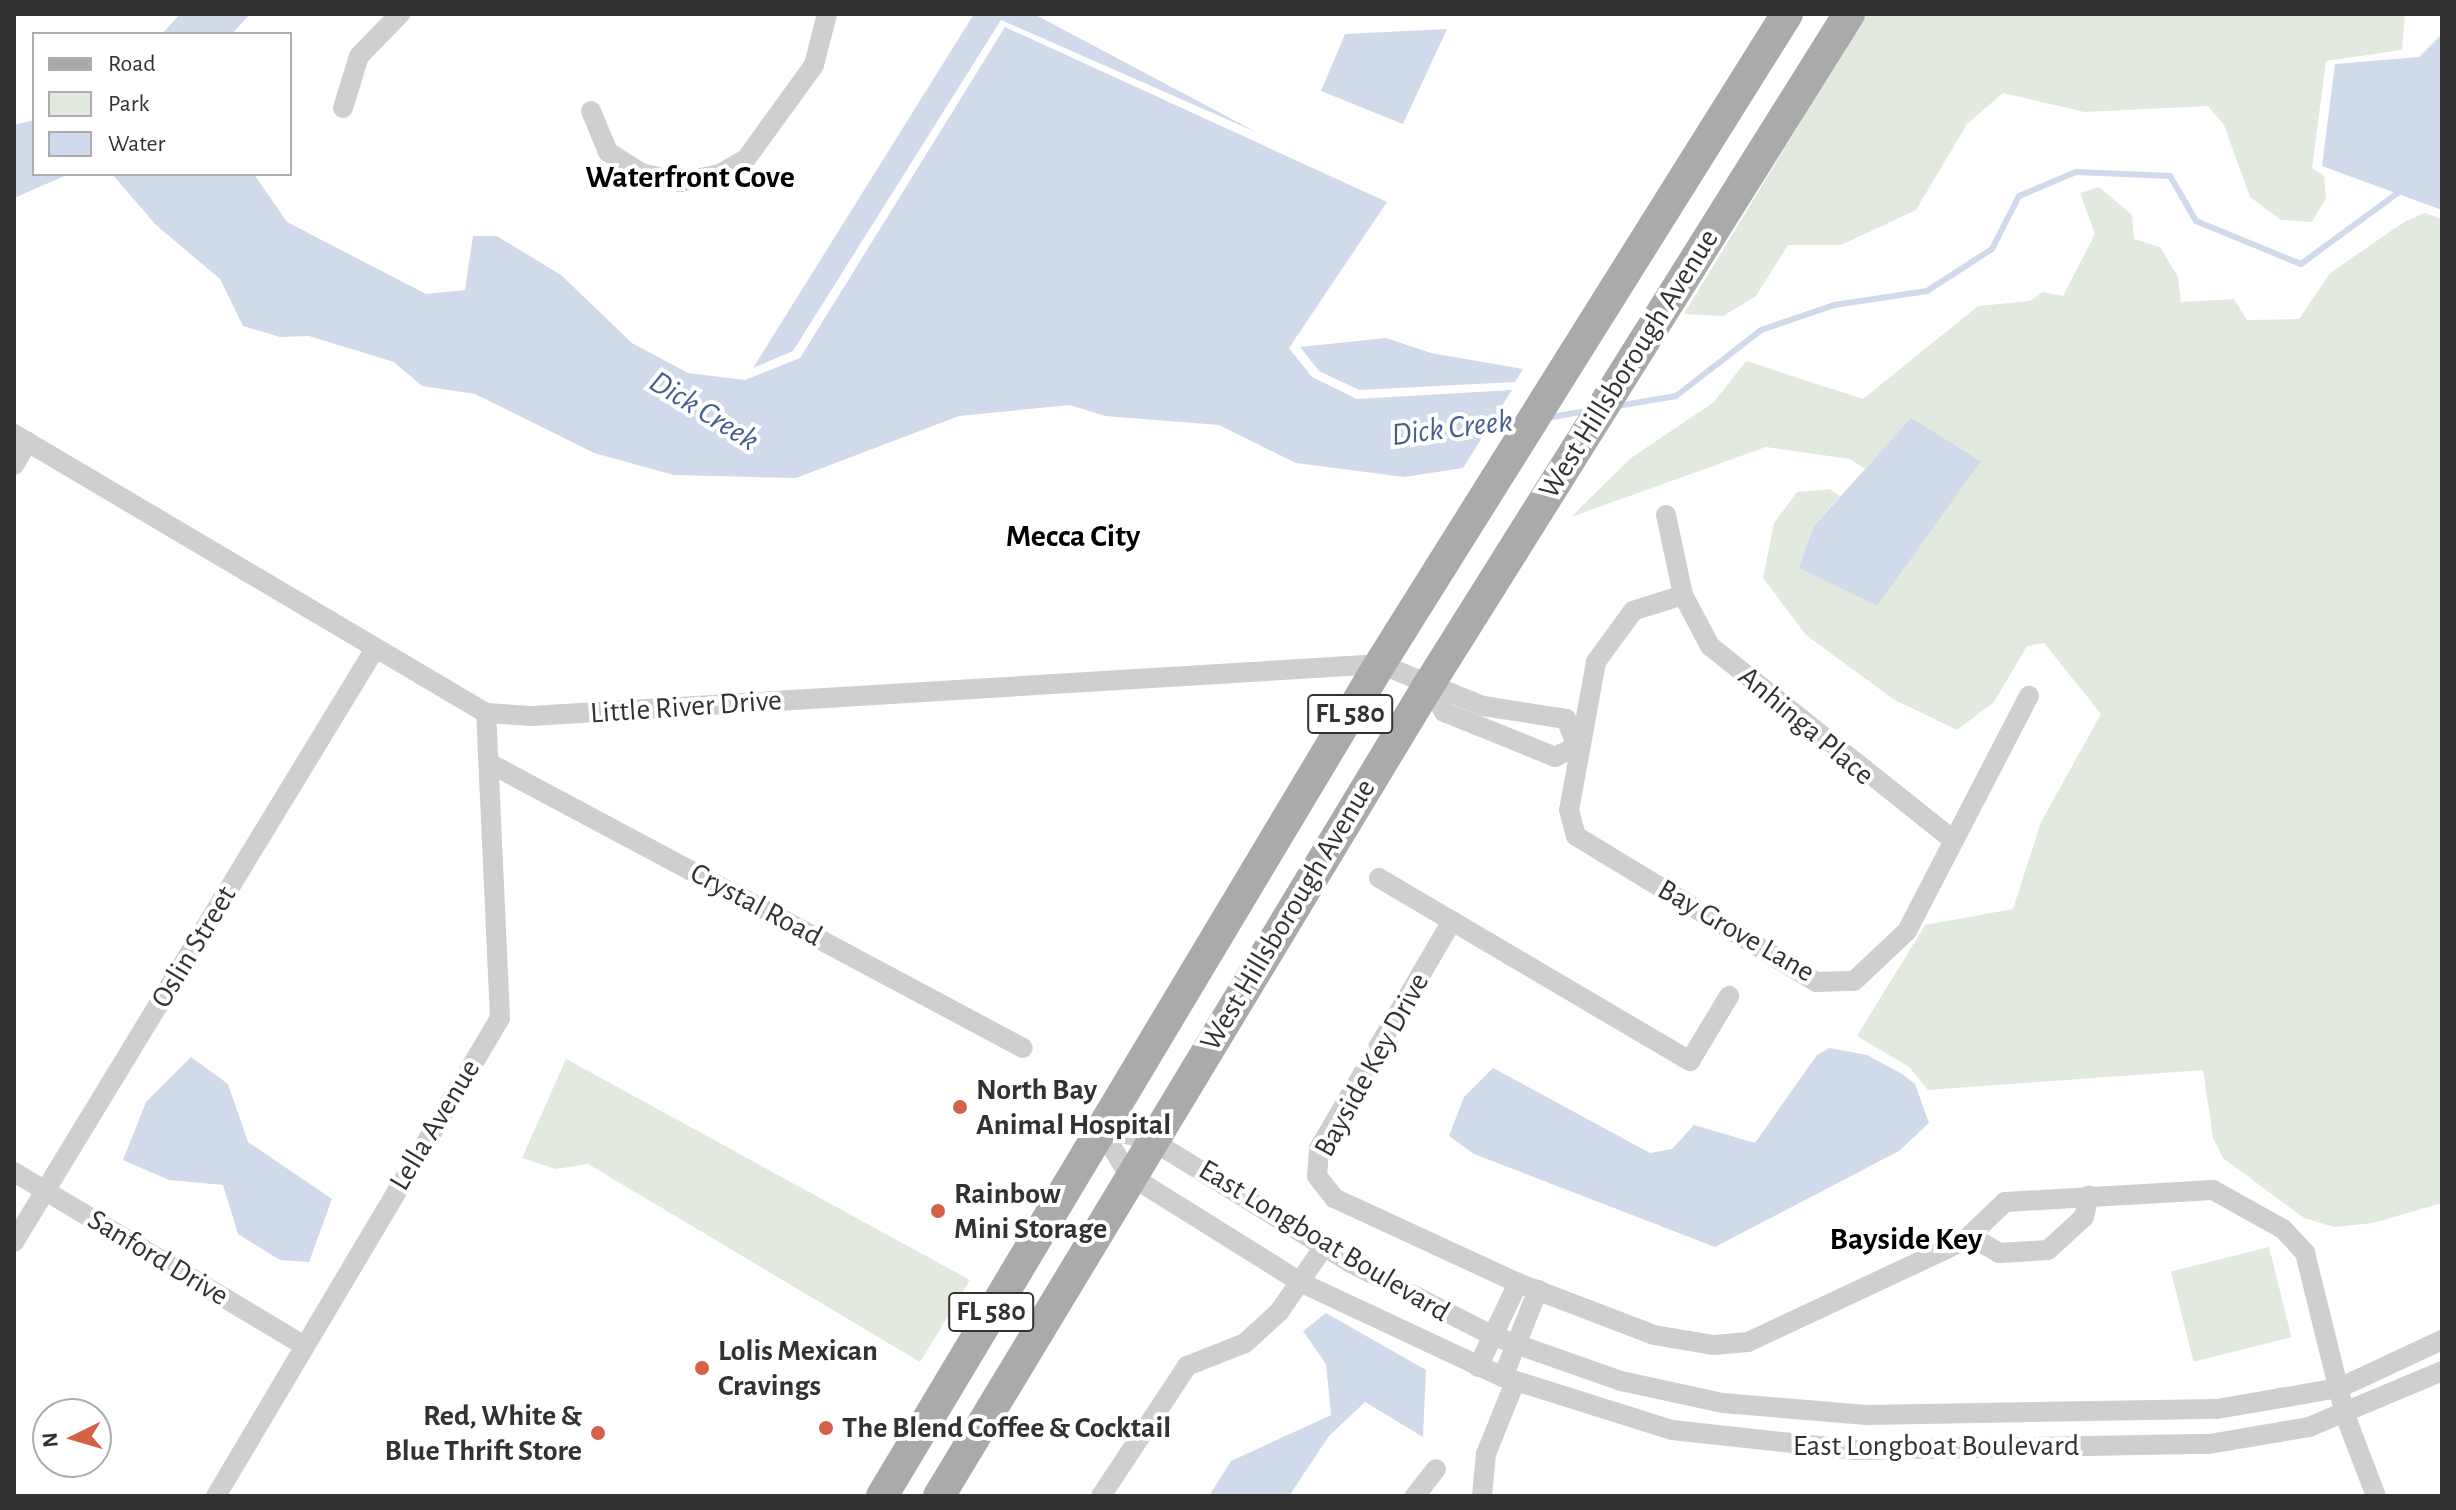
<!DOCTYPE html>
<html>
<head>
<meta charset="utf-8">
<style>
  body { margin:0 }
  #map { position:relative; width:2456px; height:1510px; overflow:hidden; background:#fff; font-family:"Alegreya Sans",sans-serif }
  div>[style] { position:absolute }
  .green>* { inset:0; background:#e2eadf; transform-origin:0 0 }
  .water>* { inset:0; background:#d1daea }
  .stream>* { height:6px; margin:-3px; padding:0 3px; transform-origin:3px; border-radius:3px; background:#d1daea }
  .street>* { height:20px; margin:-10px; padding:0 10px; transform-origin:10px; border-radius:10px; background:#cfcfcf }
  .primary>* { height:32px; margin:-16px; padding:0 16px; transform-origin:16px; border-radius:16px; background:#aaa }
  .dots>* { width:22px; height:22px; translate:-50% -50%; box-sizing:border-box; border:4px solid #fff; border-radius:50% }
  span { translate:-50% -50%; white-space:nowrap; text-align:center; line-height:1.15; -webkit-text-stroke:8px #fff; paint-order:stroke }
  .shield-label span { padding:2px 6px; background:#fff; border:2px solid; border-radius:6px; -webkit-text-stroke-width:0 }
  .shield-label { font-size:28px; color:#323232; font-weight:700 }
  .street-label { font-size:30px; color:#323232 }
  .poi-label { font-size:30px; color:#323232; font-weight:700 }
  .left { translate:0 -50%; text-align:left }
  .right { translate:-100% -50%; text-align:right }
  .neighbourhood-label { font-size:32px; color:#000; font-weight:700 }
  .water-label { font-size:32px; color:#47608d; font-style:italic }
  .frame { position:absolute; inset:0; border:16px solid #323232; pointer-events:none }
  .legend { position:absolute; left:32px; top:32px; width:260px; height:144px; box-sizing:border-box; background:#fff; border:2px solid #adadad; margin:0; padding:10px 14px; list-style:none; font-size:24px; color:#323232 }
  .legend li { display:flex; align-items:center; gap:16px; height:40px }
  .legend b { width:40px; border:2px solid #adadad }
  .north { position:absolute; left:32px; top:1398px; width:80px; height:80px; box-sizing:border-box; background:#fff; border:2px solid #adadad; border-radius:50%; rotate:265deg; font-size:22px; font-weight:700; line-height:32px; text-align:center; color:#323232 }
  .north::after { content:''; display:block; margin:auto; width:28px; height:36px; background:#d46249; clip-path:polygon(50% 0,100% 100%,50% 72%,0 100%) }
</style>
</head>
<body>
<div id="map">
  <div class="green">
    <i style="clip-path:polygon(1866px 14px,2405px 14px,2402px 50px,2326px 61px,2312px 168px,2324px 176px,2326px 198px,2312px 222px,2281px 220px,2250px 197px,2224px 125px,2208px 106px,2084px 112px,2003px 93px,1967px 124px,1916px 210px,1841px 245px,1788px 245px,1756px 296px,1723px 316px,1684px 314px)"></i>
    <i style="clip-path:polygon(2099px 187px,2132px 215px,2134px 239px,2160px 247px,2178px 277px,2181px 302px,2234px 299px,2247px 320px,2299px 319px,2330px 273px,2404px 222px,2425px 213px,2442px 219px,2442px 1203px,2373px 1223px,2334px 1227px,2304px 1218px,2223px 1158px,2213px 1138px,2203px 1070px,1928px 1090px,1909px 1067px,1857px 1036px,1925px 925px,2013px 909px,2041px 822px,2101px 714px,2044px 643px,2027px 646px,1994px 702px,1957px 730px,1893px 699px,1806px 635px,1763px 578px,1774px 523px,1797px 492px,1830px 489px,1840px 496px,1813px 527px,1799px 568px,1877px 605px,1980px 460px,1911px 419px,1865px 469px,1850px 459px,1766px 447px,1571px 517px,1631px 458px,1714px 402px,1746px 361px,1863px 399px,1978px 306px,2030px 301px,2043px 292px,2063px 296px,2095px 234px,2080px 193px)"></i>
    <i style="clip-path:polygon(566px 1059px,970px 1280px,920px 1362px,588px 1164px,556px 1169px,522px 1158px)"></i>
    <i style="left:2269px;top:1247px;width:93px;height:101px;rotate:76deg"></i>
  </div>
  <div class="water">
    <i style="clip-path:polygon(180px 14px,250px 14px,232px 34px,162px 34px)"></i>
    <i style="clip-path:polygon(974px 14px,1034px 14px,1258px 133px,1001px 20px,793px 351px,753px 368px)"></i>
    <i style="clip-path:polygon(1005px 27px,1387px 202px,1289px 348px,1312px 377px,1357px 399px,1512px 390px,1463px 468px,1404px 477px,1296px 463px,1219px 425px,1105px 416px,1070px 405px,959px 416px,796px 478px,674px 475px,594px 453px,475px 394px,422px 386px,394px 362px,309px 336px,280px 337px,243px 326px,220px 279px,156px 225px,112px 174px,254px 174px,287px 222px,426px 294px,465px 290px,473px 236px,497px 236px,561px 275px,632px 343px,688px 373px,745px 380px,800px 358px)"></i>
    <i style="clip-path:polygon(1447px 29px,1403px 124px,1321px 91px,1345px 34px)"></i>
    <i style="clip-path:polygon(2442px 34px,2442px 210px,2322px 166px,2335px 64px,2419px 57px)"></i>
    <i style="clip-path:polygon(34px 120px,34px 174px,69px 174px,14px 198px,14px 125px)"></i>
    <i style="clip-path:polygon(1386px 338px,1431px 353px,1523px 369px,1515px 382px,1359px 390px,1319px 371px,1300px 347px)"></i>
    <i style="clip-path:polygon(1911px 418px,1981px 461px,1877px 606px,1799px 568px,1813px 527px)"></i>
    <i style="clip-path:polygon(1829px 1048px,1867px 1055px,1902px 1074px,1915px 1084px,1929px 1123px,1899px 1151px,1715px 1247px,1474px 1154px,1449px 1136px,1464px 1097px,1493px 1068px,1650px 1153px,1672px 1149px,1694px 1125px,1755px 1143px,1817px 1055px)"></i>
    <i style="clip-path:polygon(191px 1057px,228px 1084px,248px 1142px,332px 1199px,309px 1262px,280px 1260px,238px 1234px,223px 1185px,169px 1180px,123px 1160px,146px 1102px)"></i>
    <i style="clip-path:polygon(1326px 1313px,1426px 1370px,1423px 1437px,1365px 1402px,1329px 1436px,1289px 1496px,1209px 1496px,1231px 1461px,1331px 1415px,1326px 1364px,1303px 1331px)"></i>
  </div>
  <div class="stream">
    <i style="left:1617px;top:406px;width:60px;rotate:-9.6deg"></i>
    <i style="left:1676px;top:396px;width:108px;rotate:-37.8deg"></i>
    <i style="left:1761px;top:330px;width:77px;rotate:-18.9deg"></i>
    <i style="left:1834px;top:305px;width:94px;rotate:-8.6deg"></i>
    <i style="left:1927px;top:291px;width:77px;rotate:-32.9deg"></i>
    <i style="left:1992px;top:249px;width:59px;rotate:-63deg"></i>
    <i style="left:2019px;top:196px;width:62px;rotate:-22.8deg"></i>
    <i style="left:2076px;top:172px;width:94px;rotate:2.4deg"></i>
    <i style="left:2170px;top:176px;width:52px;rotate:60deg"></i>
    <i style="left:2196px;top:221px;width:113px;rotate:22.3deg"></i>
    <i style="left:2301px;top:264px;width:127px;rotate:-36.3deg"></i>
    <i style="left:1546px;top:418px;width:41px;rotate:-9.9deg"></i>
    <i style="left:1483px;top:428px;width:36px;rotate:-9deg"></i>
  </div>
  <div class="street">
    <i style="left:343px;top:108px;width:54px;rotate:-72.9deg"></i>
    <i style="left:359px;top:56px;width:59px;rotate:-45.7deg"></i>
    <i style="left:591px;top:111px;width:44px;rotate:67.5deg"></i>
    <i style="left:608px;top:152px;width:39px;rotate:32deg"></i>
    <i style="left:641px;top:173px;width:40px;rotate:13deg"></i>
    <i style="left:680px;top:182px;width:41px;rotate:-11.3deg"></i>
    <i style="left:720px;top:174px;width:30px;rotate:-30deg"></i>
    <i style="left:746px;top:159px;width:116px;rotate:-54.1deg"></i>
    <i style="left:814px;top:65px;width:53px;rotate:-75.7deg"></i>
    <i style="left:14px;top:434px;width:548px;rotate:30.59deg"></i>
    <i style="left:486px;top:713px;width:45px;rotate:3.8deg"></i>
    <i style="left:531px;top:716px;width:851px;rotate:-3.5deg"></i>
    <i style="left:1380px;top:664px;width:111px;rotate:22.2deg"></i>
    <i style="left:1483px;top:706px;width:84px;rotate:8.9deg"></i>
    <i style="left:1566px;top:719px;width:29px;rotate:68deg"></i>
    <i style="left:14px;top:465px;width:27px;rotate:-59deg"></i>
    <i style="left:1666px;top:515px;width:82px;rotate:78deg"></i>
    <i style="left:1683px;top:595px;width:58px;rotate:62.1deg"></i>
    <i style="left:1710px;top:646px;width:306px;rotate:38.6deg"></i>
    <i style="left:1683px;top:595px;width:52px;rotate:162.3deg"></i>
    <i style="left:1633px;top:611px;width:63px;rotate:126deg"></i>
    <i style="left:1596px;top:662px;width:150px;rotate:100.3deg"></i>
    <i style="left:1569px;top:810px;width:27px;rotate:75deg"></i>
    <i style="left:1576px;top:836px;width:281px;rotate:31.3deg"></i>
    <i style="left:1816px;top:982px;width:38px;rotate:-2deg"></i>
    <i style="left:1854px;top:981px;width:73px;rotate:-43.3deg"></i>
    <i style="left:1907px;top:931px;width:265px;rotate:-62.6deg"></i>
    <i style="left:1428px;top:686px;width:31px;rotate:58deg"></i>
    <i style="left:1444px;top:712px;width:91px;rotate:22deg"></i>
    <i style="left:1528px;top:746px;width:29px;rotate:22deg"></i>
    <i style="left:1555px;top:757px;width:25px;rotate:-27deg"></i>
    <i style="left:489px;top:763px;width:605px;rotate:28.09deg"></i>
    <i style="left:1379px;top:878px;width:361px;rotate:30.5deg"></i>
    <i style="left:1690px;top:1061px;width:76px;rotate:-59deg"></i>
    <i style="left:1452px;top:921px;width:264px;rotate:120.3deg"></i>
    <i style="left:1319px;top:1149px;width:27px;rotate:94deg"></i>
    <i style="left:1317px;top:1176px;width:28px;rotate:52deg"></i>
    <i style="left:1334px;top:1198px;width:203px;rotate:24.8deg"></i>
    <i style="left:1518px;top:1283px;width:146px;rotate:20.9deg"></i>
    <i style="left:1654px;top:1335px;width:61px;rotate:9.5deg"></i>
    <i style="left:1714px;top:1345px;width:34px;rotate:-5deg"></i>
    <i style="left:1748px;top:1342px;width:238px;rotate:-25.1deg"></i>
    <i style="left:1964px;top:1241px;width:57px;rotate:-43.6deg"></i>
    <i style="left:2005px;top:1202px;width:208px;rotate:-3.3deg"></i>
    <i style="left:2213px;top:1190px;width:80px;rotate:29.1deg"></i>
    <i style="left:2283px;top:1229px;width:33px;rotate:47deg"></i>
    <i style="left:2305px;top:1253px;width:167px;rotate:76.1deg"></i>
    <i style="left:2345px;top:1415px;width:87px;rotate:69.1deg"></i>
    <i style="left:1100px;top:1128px;width:55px;rotate:58.3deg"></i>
    <i style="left:1129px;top:1175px;width:204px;rotate:32deg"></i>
    <i style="left:1302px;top:1283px;width:222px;rotate:25.1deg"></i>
    <i style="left:1503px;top:1377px;width:177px;rotate:17.4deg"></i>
    <i style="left:1672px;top:1430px;width:185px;rotate:6.2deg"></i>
    <i style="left:1856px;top:1450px;width:353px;rotate:-1deg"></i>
    <i style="left:2209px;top:1444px;width:101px;rotate:-9.6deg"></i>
    <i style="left:2309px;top:1427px;width:144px;rotate:-22.8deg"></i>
    <i style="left:1100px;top:1128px;width:52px;rotate:13.2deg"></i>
    <i style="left:1151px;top:1140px;width:235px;rotate:31.6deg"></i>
    <i style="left:1351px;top:1263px;width:160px;rotate:27.2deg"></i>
    <i style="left:1493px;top:1336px;width:136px;rotate:19.4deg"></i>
    <i style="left:1621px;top:1381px;width:104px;rotate:12.2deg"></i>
    <i style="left:1723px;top:1403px;width:144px;rotate:4.8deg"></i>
    <i style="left:1866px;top:1415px;width:351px;rotate:-1deg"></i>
    <i style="left:2217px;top:1409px;width:124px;rotate:-9.8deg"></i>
    <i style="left:2339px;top:1388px;width:114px;rotate:-25deg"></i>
    <i style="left:14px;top:1172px;width:335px;rotate:30.9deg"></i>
    <i style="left:1970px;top:1236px;width:34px;rotate:30deg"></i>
    <i style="left:1999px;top:1253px;width:49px;rotate:-3.5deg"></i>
    <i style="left:2048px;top:1250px;width:49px;rotate:-42.5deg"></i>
    <i style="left:2084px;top:1217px;width:22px;rotate:-77deg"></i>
    <i style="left:14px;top:1242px;width:691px;rotate:-58.68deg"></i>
    <i style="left:1478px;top:1367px;width:93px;rotate:-64.5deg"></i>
    <i style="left:1503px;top:1377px;width:94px;rotate:-68.1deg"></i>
    <i style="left:216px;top:1496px;width:556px;rotate:-59.28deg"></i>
    <i style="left:500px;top:1018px;width:305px;rotate:-92.6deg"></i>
    <i style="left:1101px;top:1496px;width:156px;rotate:-56.5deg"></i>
    <i style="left:1187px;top:1366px;width:62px;rotate:-21.6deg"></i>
    <i style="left:1245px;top:1343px;width:46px;rotate:-42.4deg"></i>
    <i style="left:1279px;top:1312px;width:81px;rotate:-55.5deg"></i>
    <i style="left:1415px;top:1496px;width:34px;rotate:-52deg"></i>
    <i style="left:1482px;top:1496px;width:42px;rotate:-84.6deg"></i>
    <i style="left:1486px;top:1454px;width:78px;rotate:-68.1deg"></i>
  </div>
  <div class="primary">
    <i style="left:882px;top:1496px;width:970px;rotate:-59.1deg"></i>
    <i style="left:1380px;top:664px;width:767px;rotate:-57.95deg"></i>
    <i style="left:939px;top:1496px;width:946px;rotate:-58.88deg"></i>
    <i style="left:1428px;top:686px;width:793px;rotate:-57.93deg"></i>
  </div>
  <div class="dots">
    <i style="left:960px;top:1107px;background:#d46249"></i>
    <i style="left:938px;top:1211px;background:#d46249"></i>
    <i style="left:702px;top:1368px;background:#d46249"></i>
    <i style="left:826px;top:1428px;background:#d46249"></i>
    <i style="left:598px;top:1433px;background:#d46249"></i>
  </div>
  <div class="shield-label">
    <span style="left:1350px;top:714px">FL 580</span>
    <span style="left:991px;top:1312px">FL 580</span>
  </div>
  <div class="street-label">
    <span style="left:1629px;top:364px;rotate:-58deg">West Hillsborough Avenue</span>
    <span style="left:686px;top:707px;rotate:-4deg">Little River Drive</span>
    <span style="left:1806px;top:726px;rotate:40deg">Anhinga Place</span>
    <span style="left:756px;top:905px;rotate:28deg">Crystal Road</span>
    <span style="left:1288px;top:915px;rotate:-59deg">West Hillsborough Avenue</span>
    <span style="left:1736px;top:931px;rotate:30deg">Bay Grove Lane</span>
    <span style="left:194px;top:947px;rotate:-59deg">Oslin Street</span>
    <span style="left:1372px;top:1065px;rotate:-61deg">Bayside Key Drive</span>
    <span style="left:435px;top:1125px;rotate:-59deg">Lella Avenue</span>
    <span style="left:1324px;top:1241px;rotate:31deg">East Longboat Boulevard</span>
    <span style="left:158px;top:1258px;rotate:31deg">Sanford Drive</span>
    <span style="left:1936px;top:1446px">East Longboat Boulevard</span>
  </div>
  <div class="poi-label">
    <span class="left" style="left:976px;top:1107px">North Bay<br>Animal Hospital</span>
    <span class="left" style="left:954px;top:1211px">Rainbow<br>Mini Storage</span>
    <span class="left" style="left:718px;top:1368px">Lolis Mexican<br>Cravings</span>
    <span class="right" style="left:582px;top:1433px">Red, White &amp;<br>Blue Thrift Store</span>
    <span class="left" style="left:842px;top:1428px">The Blend Coffee &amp; Cocktail</span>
  </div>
  <div class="neighbourhood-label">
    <span style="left:690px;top:177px">Waterfront Cove</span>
    <span style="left:1073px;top:536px">Mecca City</span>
    <span style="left:1906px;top:1239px">Bayside Key</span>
  </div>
  <div class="water-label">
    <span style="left:704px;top:411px;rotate:32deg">Dick Creek</span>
    <span style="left:1452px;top:428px;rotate:-7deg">Dick Creek</span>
  </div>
  <div class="frame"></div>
  <ul class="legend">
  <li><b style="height:10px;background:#aaa"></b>Road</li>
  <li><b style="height:22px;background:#e2eadf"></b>Park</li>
  <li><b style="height:22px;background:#d1daea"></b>Water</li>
  </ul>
  <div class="north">N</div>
</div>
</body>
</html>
